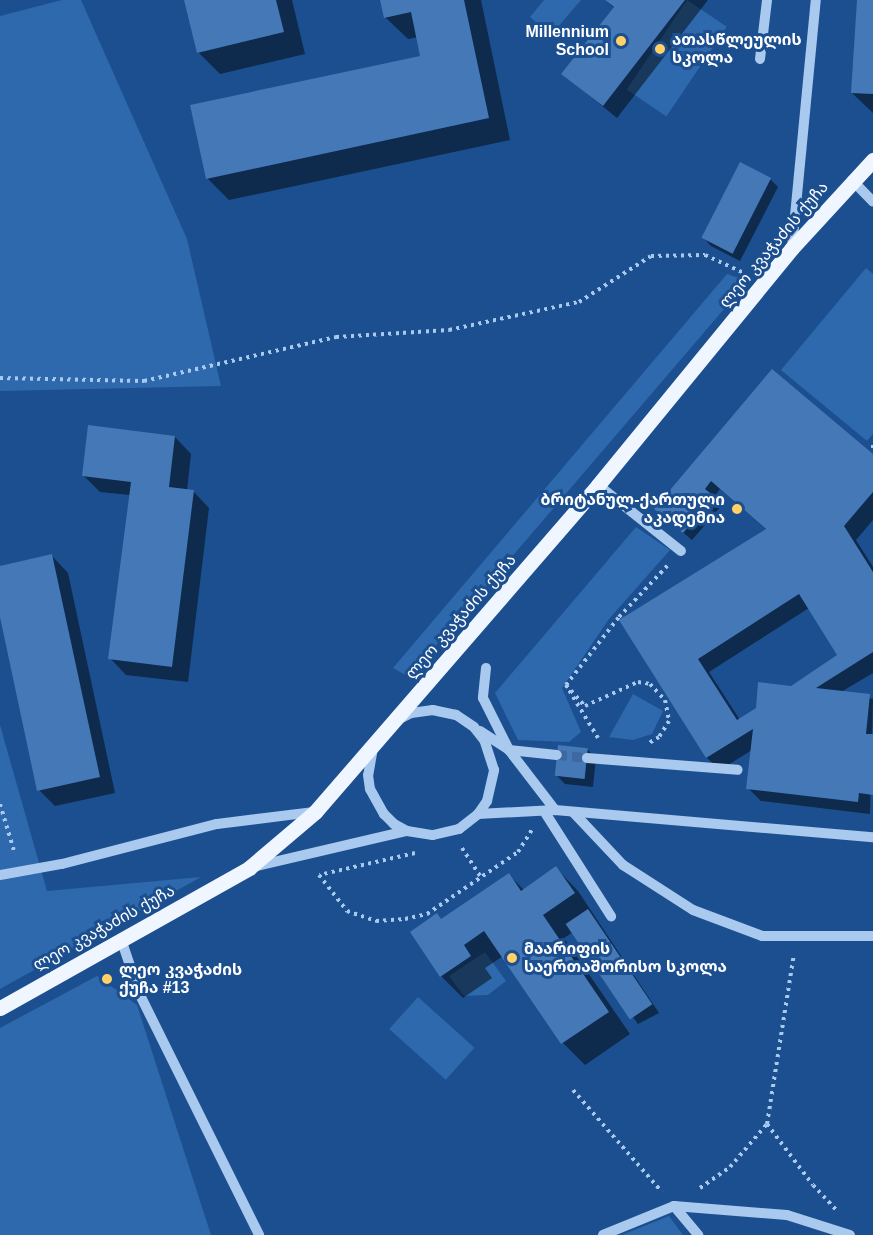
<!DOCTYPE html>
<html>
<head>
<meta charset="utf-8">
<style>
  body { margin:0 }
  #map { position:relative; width:873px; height:1235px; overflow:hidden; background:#1b4f8f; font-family:Arial,"Noto Sans Georgian",sans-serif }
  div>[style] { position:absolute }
  .green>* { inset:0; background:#2e69ad; transform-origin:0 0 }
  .shadow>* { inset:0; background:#0007 }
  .building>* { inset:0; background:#4478b7; transform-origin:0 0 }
  .minor-tunnel>* { height:10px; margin-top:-5px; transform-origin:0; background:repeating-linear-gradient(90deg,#3d69a0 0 10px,transparent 0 15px) }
  .path>* { height:4px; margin-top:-2px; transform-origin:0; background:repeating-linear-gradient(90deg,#a9c9ee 0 3px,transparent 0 7.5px) }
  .minor>* { height:10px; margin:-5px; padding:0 5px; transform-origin:5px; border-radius:5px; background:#a9c9ee }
  .major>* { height:15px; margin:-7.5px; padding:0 7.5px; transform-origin:7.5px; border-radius:7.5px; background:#f0f6ff }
  .dots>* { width:16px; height:16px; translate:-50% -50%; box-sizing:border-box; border:3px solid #1b4f8f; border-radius:50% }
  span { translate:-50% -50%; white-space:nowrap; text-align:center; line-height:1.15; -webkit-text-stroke:6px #1b4f8f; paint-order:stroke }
  .poi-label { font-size:16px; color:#fff; font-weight:700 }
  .right { translate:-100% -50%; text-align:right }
  .left { translate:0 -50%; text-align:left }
  .street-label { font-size:16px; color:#fff }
</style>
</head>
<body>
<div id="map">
  <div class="green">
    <i style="clip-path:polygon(62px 0,81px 0,187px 239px,221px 386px,0 391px,0 16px)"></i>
    <i style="clip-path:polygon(544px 0,581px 0,551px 35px,530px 17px)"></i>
    <i style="left:687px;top:0;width:48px;height:108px;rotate:34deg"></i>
    <i style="clip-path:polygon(866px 268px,873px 274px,873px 434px,867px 441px,781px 370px)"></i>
    <i style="clip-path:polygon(727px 274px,748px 281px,409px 677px,393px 668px)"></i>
    <i style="clip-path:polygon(636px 527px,670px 550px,609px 619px,562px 688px,581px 732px,569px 742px,518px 740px,495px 693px)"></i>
    <i style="clip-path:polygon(633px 694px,663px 711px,652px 734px,633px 740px,609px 737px)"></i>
    <i style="clip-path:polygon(0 725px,47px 891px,201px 877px,0 989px)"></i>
    <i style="clip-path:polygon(485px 952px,506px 981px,488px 995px,464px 996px,449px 976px)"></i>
    <i style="clip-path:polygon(97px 976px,137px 1005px,211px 1235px,0 1235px,0 1028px)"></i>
    <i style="left:418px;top:997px;width:76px;height:43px;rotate:42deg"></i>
    <i style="clip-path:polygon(669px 1216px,683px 1235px,622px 1235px)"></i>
  </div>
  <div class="shadow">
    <i style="clip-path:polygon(186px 0,292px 0,305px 54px,220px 74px,198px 52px)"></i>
    <i style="clip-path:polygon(382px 0,481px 0,510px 140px,229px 200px,207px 178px,422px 57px,418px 37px,408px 39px,385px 17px)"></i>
    <i style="clip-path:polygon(605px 0,708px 0,617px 118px,563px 74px,615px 9px)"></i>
    <i style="clip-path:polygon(859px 0,873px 0,873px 113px,852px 93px)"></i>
    <i style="clip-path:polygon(770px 179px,778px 187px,740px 261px,711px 246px,703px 237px)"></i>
    <i style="clip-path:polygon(evenodd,772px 371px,873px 456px,873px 520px,856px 540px,873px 567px,873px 673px,841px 692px,873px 699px,870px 814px,761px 801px,748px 788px,752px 750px,720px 770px,707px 758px,621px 621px,767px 530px,720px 489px,713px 498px,721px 506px,692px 540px,665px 517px,772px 371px,809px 608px,839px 655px,740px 720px,709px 672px,809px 608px)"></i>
    <i style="clip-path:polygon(175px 437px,191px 454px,187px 490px,193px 491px,209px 508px,188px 682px,126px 675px,110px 658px,130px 495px,100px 492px,83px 475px)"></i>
    <i style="clip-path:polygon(52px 556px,68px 573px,115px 793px,55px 806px,39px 790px,0 609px,0 567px)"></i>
    <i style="clip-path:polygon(587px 749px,596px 758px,593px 787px,565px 784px,556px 775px)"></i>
    <i style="clip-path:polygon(556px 868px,578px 891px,659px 1013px,638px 1024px,573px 932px,564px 938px,630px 1034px,585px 1065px,563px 1043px,503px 956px,485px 968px,492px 978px,463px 998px,441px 976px,442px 921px,509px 875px,524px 890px)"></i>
  </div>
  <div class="building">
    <i style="clip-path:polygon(184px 0,276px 0,284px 32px,197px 53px)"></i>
    <i style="clip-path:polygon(380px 0,464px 0,489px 118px,206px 179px,190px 105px,420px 56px,411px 12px,384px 18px)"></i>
    <i style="clip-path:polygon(605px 0,685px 0,603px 106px,561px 74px,614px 7px)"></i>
    <i style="clip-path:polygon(857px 0,873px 0,873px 94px,851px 93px)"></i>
    <i style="left:740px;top:162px;width:35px;height:85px;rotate:27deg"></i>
    <i style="clip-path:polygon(evenodd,772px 369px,873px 454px,873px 492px,844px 526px,873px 572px,873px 652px,816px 688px,870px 694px,866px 734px,873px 734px,873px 795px,859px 793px,858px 802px,746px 789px,753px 729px,706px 758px,619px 620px,766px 529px,711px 481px,705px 489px,714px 496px,683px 533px,654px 509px,772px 369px,799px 594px,837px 655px,791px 686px,758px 682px,756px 708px,737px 720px,698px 659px,799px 594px)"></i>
    <i style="clip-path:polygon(88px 425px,175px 436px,169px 487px,194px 490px,172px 667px,108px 659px,131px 482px,82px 476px)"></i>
    <i style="clip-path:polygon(52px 554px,100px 777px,37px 791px,0 617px,0 566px)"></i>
    <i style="left:558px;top:745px;width:30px;height:31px;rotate:6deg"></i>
    <i style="clip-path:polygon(556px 866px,575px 893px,543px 915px,609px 1012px,561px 1044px,484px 931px,464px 945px,471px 956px,440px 977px,410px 932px,437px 913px,441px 919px,509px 873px,521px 891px)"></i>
    <i style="left:588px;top:909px;width:115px;height:27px;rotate:56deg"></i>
  </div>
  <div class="minor-tunnel">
    <i style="left:557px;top:755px;width:30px;rotate:6deg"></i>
  </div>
  <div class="path">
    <i style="left:0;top:378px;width:144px;rotate:1.2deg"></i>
    <i style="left:144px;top:381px;width:197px;rotate:-12.9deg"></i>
    <i style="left:336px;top:337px;width:113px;rotate:-3.5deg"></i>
    <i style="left:449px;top:330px;width:133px;rotate:-12.2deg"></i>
    <i style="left:579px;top:302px;width:85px;rotate:-32.6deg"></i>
    <i style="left:651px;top:256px;width:54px;rotate:-1.1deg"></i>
    <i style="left:705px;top:255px;width:43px;rotate:24.8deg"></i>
    <i style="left:873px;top:445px;width:5px;rotate:90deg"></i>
    <i style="left:566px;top:685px;width:28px;rotate:48deg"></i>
    <i style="left:585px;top:706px;width:58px;rotate:-24.4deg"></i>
    <i style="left:638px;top:682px;width:12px;rotate:9deg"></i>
    <i style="left:650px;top:684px;width:22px;rotate:47deg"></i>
    <i style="left:665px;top:700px;width:21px;rotate:79deg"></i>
    <i style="left:669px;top:721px;width:19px;rotate:122deg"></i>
    <i style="left:659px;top:737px;width:12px;rotate:149deg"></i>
    <i style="left:598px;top:738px;width:62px;rotate:-121.1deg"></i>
    <i style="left:566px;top:685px;width:86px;rotate:-52.1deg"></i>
    <i style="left:619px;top:617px;width:71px;rotate:-46.7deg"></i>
    <i style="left:0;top:804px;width:52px;rotate:73.3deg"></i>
    <i style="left:462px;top:848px;width:35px;rotate:57deg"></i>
    <i style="left:415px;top:853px;width:98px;rotate:167.1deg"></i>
    <i style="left:319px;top:875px;width:46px;rotate:52.1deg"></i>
    <i style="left:347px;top:911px;width:31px;rotate:19deg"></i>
    <i style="left:376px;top:921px;width:29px;rotate:-4deg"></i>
    <i style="left:405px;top:919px;width:23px;rotate:-13deg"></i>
    <i style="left:427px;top:914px;width:110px;rotate:-34.3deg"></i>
    <i style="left:518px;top:852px;width:26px;rotate:-58deg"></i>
    <i style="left:573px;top:1090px;width:135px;rotate:48.9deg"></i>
    <i style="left:767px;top:1124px;width:76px;rotate:53deg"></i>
    <i style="left:813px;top:1185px;width:34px;rotate:47deg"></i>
    <i style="left:700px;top:1188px;width:37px;rotate:-35deg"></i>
    <i style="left:730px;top:1167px;width:57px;rotate:-49.3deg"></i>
    <i style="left:767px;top:1124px;width:172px;rotate:-81deg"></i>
  </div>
  <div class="minor">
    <i style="left:760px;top:59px;width:59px;rotate:-83.2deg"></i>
    <i style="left:852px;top:180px;width:30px;rotate:46deg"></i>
    <i style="left:792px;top:247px;width:248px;rotate:-84.5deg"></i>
    <i style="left:598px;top:485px;width:106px;rotate:38.5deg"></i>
    <i style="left:486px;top:668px;width:30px;rotate:96deg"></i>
    <i style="left:483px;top:698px;width:58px;rotate:63.4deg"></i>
    <i style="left:509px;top:750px;width:76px;rotate:52.5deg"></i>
    <i style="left:480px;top:731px;width:35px;rotate:33deg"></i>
    <i style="left:509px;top:750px;width:48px;rotate:5.9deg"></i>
    <i style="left:373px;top:748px;width:27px;rotate:100deg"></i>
    <i style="left:368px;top:775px;width:14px;rotate:82deg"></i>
    <i style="left:370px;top:789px;width:29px;rotate:61deg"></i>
    <i style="left:384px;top:814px;width:14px;rotate:45deg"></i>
    <i style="left:394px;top:824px;width:15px;rotate:28deg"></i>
    <i style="left:407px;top:831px;width:26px;rotate:9deg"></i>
    <i style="left:433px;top:835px;width:27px;rotate:-13deg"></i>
    <i style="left:459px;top:829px;width:24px;rotate:-38deg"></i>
    <i style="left:478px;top:814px;width:16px;rotate:-55deg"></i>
    <i style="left:487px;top:801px;width:32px;rotate:-77deg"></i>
    <i style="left:494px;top:770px;width:32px;rotate:-108deg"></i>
    <i style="left:484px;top:740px;width:16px;rotate:-128deg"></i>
    <i style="left:474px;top:727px;width:22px;rotate:-146deg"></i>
    <i style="left:456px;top:715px;width:24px;rotate:-168deg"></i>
    <i style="left:433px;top:710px;width:22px;rotate:172deg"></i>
    <i style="left:411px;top:713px;width:16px;rotate:153deg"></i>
    <i style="left:587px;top:758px;width:151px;rotate:4.5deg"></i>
    <i style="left:544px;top:811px;width:125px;rotate:57.5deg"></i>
    <i style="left:573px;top:812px;width:73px;rotate:46.7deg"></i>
    <i style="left:623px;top:865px;width:83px;rotate:32.7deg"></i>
    <i style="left:693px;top:910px;width:74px;rotate:20.6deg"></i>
    <i style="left:762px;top:936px;width:111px"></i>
    <i style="left:478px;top:814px;width:77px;rotate:-3deg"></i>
    <i style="left:555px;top:810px;width:319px;rotate:4.9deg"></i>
    <i style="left:252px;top:867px;width:159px;rotate:-13.1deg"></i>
    <i style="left:0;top:875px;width:63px;rotate:-10.1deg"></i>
    <i style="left:62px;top:864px;width:160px;rotate:-14.5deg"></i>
    <i style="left:217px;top:824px;width:98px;rotate:-7.1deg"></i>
    <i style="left:121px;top:939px;width:59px;rotate:71.3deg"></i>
    <i style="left:140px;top:995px;width:268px;rotate:63.6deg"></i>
    <i style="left:674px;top:1206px;width:38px;rotate:50deg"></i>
    <i style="left:603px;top:1235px;width:77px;rotate:-22.2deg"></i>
    <i style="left:674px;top:1206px;width:113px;rotate:4.6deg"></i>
    <i style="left:787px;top:1215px;width:66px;rotate:17.6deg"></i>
  </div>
  <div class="major">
    <i style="left:0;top:1008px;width:286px;rotate:-29.3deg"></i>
    <i style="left:249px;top:868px;width:87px;rotate:-40.3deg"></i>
    <i style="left:315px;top:812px;width:432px;rotate:-49.1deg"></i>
    <i style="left:598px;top:485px;width:306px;rotate:-50.7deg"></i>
    <i style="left:792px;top:248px;width:120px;rotate:-47.4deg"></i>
  </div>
  <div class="dots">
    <i style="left:621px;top:41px;background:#ffd166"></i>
    <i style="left:660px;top:49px;background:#ffd166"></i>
    <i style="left:737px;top:509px;background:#ffd166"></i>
    <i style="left:512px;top:958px;background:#ffd166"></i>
    <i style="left:107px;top:979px;background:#ffd166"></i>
  </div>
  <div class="poi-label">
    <span class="right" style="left:609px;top:41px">Millennium<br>School</span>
    <span class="left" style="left:672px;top:49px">ათასწლეულის<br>სკოლა</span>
    <span class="right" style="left:725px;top:509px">ბრიტანულ-ქართული<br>აკადემია</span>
    <span class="left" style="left:524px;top:958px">მაარიფის<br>საერთაშორისო სკოლა</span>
    <span class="left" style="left:119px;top:979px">ლეო კვაჭაძის<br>ქუჩა #13</span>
  </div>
  <div class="street-label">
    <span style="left:774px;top:245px;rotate:-50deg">ლეო კვაჭაძის ქუჩა</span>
    <span style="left:461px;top:617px;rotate:-49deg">ლეო კვაჭაძის ქუჩა</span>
    <span style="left:104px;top:928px;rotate:-29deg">ლეო კვაჭაძის ქუჩა</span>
  </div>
</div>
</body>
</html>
